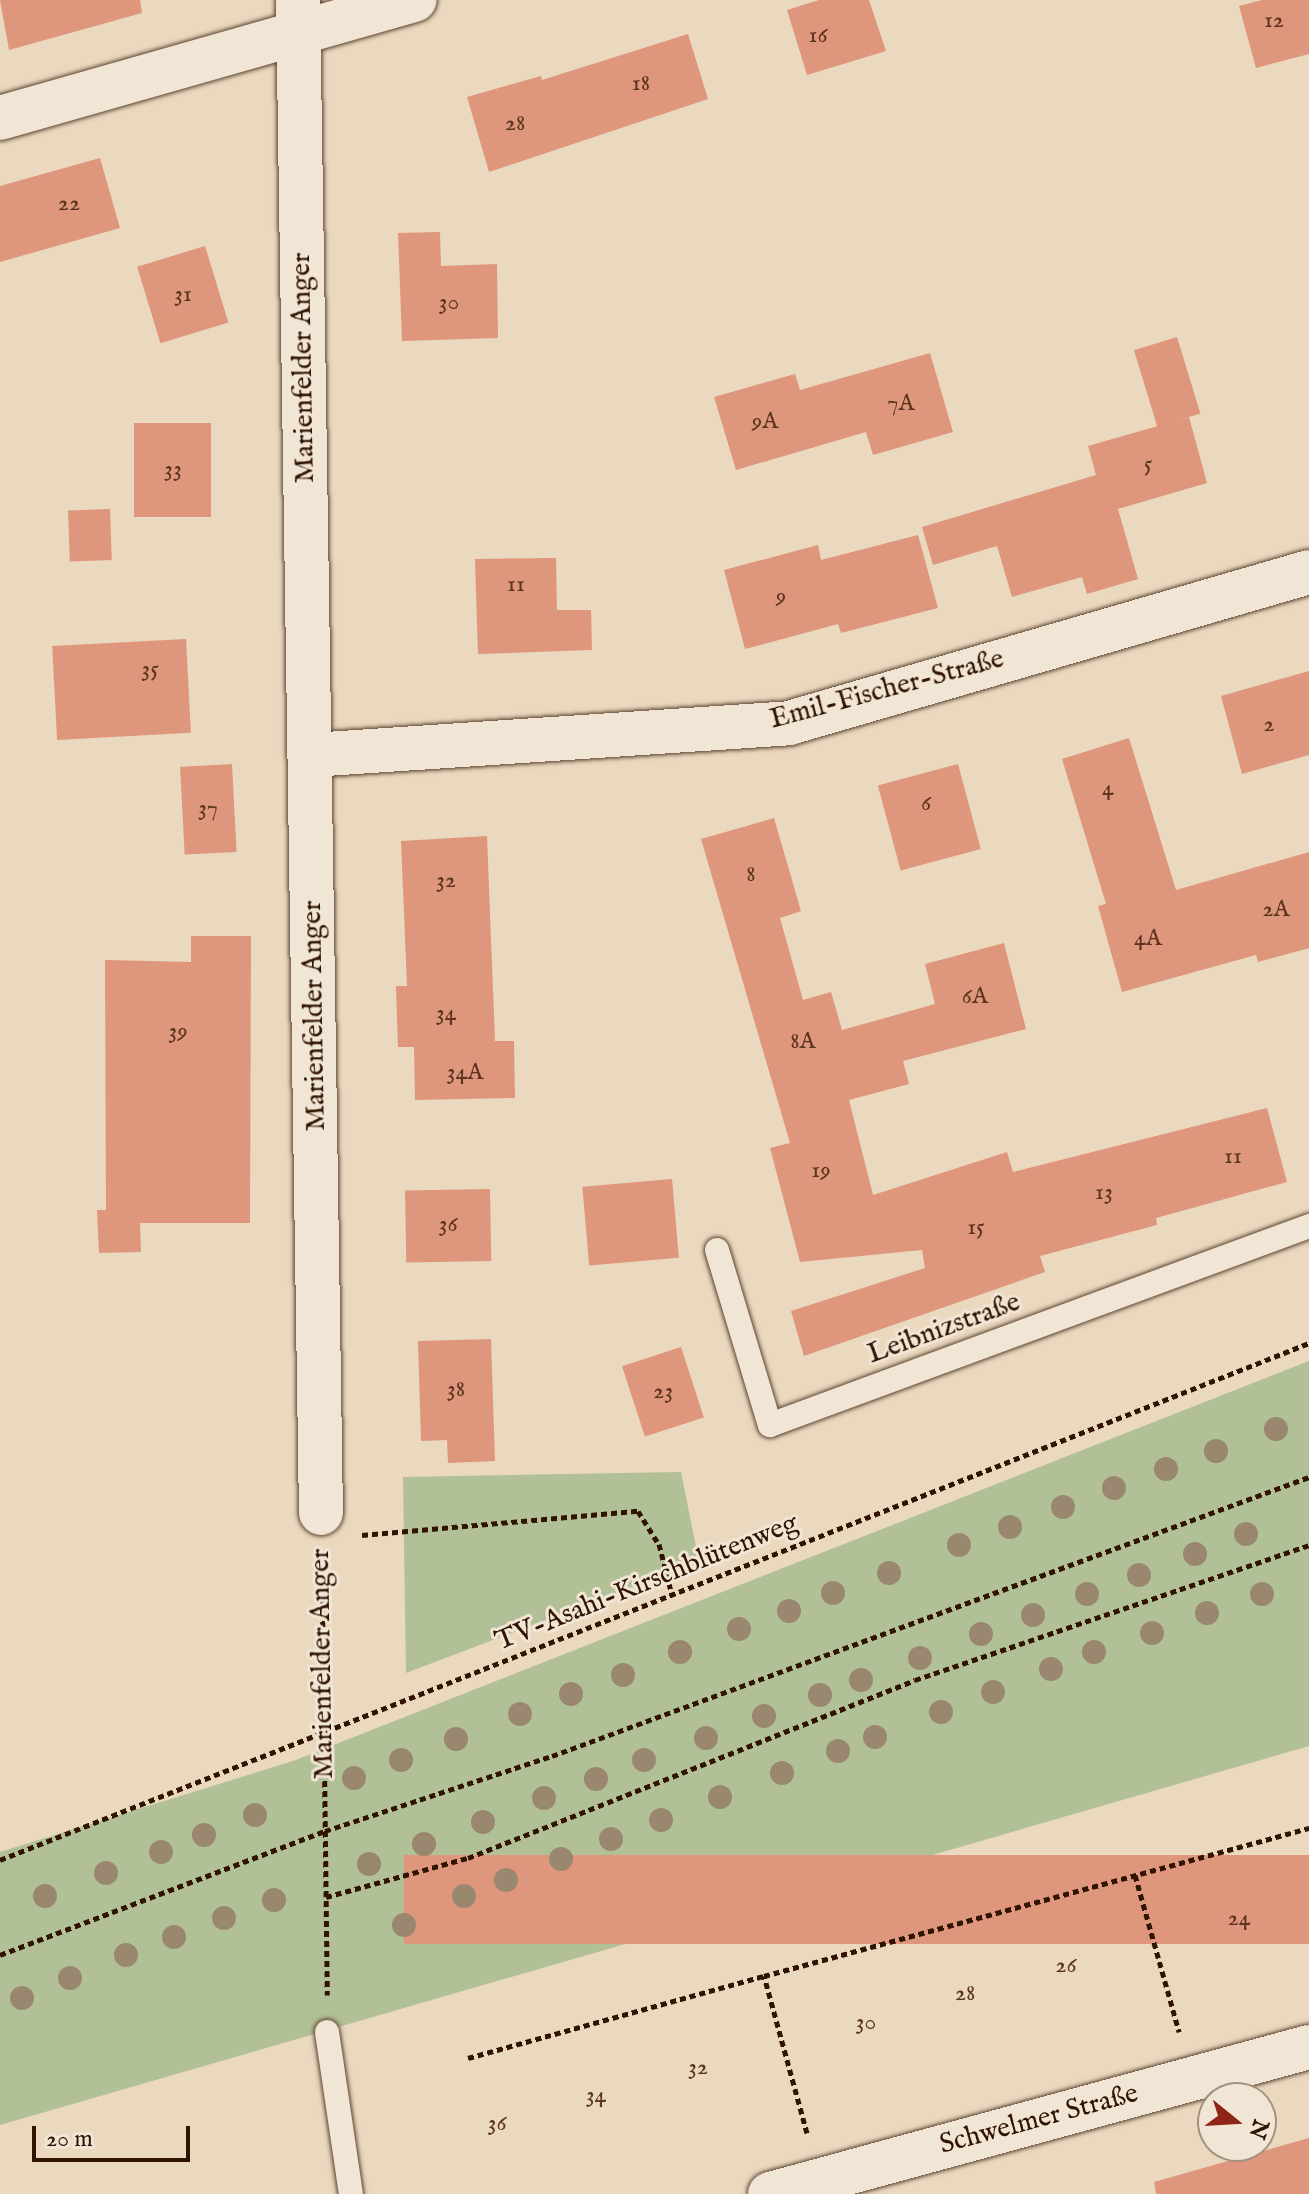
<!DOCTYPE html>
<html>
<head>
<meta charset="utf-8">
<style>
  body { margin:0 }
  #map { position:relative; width:1309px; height:2194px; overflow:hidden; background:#ead8bf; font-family:"IM FELL English",serif }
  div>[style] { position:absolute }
  .green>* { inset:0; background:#b1c096 }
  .building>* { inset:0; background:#de977c; transform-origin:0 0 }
  .path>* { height:5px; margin-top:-2.5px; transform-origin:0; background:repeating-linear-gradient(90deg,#301300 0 6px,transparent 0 10px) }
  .roads { filter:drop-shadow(0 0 2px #5e4430) drop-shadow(0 0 2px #5e4430) }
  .service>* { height:24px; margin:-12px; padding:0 12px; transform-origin:12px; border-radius:12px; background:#f1e6d5 }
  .minor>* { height:44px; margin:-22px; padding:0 22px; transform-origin:22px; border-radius:22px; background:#f1e6d5 }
  .trees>* { width:24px; height:24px; margin:-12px; border-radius:50%; background:#99886f }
  span { translate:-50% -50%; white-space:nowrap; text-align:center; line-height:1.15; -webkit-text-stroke:6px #f1e6d5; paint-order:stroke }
  .number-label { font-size:24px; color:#5c341f }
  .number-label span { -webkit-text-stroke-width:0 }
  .street-label { font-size:28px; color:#301300 }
  .north { position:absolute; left:1197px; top:2082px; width:80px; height:80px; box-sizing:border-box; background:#f1e6d5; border:2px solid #a49280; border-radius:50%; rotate:108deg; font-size:22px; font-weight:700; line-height:32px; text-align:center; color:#301300 }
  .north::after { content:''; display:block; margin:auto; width:28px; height:36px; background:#8f2418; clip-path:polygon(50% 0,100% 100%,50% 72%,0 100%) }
  .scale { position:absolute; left:32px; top:2126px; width:158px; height:36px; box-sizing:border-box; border:4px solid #301300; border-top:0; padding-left:10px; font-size:24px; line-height:28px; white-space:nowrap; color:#301300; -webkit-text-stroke:6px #f1e6d5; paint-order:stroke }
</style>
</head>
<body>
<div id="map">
  <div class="green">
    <i style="clip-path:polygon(1309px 1361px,1309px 1746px,0 2125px,0 1852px,293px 1761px)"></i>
    <i style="clip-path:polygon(681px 1472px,699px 1562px,406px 1673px,403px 1477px)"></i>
  </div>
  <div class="building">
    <i style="clip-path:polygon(0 0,140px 0,142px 13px,9px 50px)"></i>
    <i style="clip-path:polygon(819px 0,869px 0,886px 51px,807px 75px,787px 10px)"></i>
    <i style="clip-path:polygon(1262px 0,1309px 0,1309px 54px,1256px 68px,1239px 6px)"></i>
    <i style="clip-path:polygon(688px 34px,708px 99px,489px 172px,467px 97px,541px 76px,542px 80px)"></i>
    <i style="clip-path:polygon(100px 158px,120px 228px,0 262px,0 186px)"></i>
    <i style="clip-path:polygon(440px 232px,441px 266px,497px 264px,498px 338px,402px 341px,398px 233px)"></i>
    <i style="left:205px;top:246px;width:80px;height:71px;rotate:73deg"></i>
    <i style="left:1177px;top:337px;width:80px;height:45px;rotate:73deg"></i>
    <i style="clip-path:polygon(930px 353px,953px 432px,873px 455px,866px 432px,736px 470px,714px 397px,795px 374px,800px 390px)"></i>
    <i style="clip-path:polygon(1189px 417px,1207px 483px,1118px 509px,1138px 579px,1087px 594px,1082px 577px,1012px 597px,997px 546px,933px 565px,922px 527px,1096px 475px,1088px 446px)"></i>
    <i style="left:134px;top:423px;width:77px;height:94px"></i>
    <i style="left:110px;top:509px;width:51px;height:42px;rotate:88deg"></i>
    <i style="clip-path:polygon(918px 535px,938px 608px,841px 633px,838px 624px,745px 649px,724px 570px,818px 545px,821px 560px)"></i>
    <i style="clip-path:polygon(556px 558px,557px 610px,591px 610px,592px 650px,478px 654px,475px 559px)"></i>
    <i style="left:186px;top:639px;width:94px;height:134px;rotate:87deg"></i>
    <i style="clip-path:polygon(1309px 671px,1309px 755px,1242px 774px,1221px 696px)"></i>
    <i style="clip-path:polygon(1129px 738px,1176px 890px,1309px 852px,1309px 948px,1258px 962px,1256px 955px,1122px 992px,1098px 906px,1106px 904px,1062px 759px)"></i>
    <i style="left:232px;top:764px;width:88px;height:52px;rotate:87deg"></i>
    <i style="left:958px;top:764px;width:88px;height:83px;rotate:75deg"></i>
    <i style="clip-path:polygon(774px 818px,801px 911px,780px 918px,803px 1000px,831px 992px,842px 1030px,935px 1004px,925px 964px,1004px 943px,1026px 1029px,903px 1061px,909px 1084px,849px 1100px,873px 1195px,1007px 1152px,1013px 1172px,1267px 1108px,1287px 1182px,1156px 1218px,1157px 1225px,1040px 1256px,1045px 1272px,804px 1356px,791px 1311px,925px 1268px,922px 1250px,800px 1262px,770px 1148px,790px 1143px,701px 839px)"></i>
    <i style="clip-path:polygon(487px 836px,495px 1041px,514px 1041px,515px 1098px,415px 1100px,414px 1047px,398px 1047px,396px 986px,407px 986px,401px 841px)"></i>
    <i style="clip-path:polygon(191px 936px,251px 936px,250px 1223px,140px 1223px,141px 1252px,99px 1253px,97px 1210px,106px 1210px,105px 960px,191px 962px)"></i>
    <i style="left:672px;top:1179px;width:79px;height:90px;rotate:85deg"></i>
    <i style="left:490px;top:1189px;width:72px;height:85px;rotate:89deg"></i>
    <i style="clip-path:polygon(491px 1339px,495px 1461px,448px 1463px,447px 1440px,421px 1441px,418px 1341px)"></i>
    <i style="left:681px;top:1347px;width:74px;height:62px;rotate:72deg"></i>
    <i style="left:1309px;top:1855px;width:89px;height:905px;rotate:90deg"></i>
    <i style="clip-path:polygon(1309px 2138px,1309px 2194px,1156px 2194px,1154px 2182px)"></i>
  </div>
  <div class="path">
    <i style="left:362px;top:1535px;width:277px;rotate:-5deg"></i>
    <i style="left:638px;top:1511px;width:39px;rotate:58deg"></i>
    <i style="left:659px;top:1544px;width:53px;rotate:75.7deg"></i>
    <i style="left:322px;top:1561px;width:434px;rotate:89.3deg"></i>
    <i style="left:0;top:1860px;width:1407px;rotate:-21.55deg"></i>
    <i style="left:1135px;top:1875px;width:163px;rotate:74.3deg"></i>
    <i style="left:326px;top:1897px;width:147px;rotate:-15.4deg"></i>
    <i style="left:468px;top:1858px;width:481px;rotate:-21.7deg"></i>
    <i style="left:915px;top:1680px;width:416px;rotate:-18.9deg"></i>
    <i style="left:0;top:1955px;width:348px;rotate:-20.9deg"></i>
    <i style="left:325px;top:1831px;width:239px;rotate:-18.3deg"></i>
    <i style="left:552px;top:1756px;width:807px;rotate:-20.23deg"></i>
    <i style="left:468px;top:2058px;width:307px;rotate:-15.5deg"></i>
    <i style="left:807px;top:2133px;width:163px;rotate:-105.3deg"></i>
    <i style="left:764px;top:1976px;width:565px;rotate:-15.19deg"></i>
  </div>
  <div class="roads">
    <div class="service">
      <i style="left:717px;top:1250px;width:183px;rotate:73.2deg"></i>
      <i style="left:770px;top:1425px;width:575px;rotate:-20.26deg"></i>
      <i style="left:327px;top:2032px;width:164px;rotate:81.6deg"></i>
    </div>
    <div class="minor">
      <i style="left:298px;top:0;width:1513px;rotate:89.13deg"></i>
      <i style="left:0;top:118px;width:431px;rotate:-15.9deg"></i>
      <i style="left:311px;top:755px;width:479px;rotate:-3.8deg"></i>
      <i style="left:789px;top:723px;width:541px;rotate:-16.19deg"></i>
      <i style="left:770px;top:2194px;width:559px;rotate:-15.26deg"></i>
    </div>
  </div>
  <div class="trees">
    <i style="left:1276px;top:1429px"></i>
    <i style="left:1216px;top:1451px"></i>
    <i style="left:1166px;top:1469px"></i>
    <i style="left:1114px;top:1488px"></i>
    <i style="left:1063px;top:1507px"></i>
    <i style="left:1010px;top:1527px"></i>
    <i style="left:1246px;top:1534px"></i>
    <i style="left:959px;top:1545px"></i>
    <i style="left:1195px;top:1554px"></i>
    <i style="left:889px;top:1573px"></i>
    <i style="left:1139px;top:1575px"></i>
    <i style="left:833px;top:1593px"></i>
    <i style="left:1087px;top:1594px"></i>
    <i style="left:1262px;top:1594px"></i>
    <i style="left:789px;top:1611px"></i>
    <i style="left:1207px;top:1613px"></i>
    <i style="left:1033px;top:1615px"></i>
    <i style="left:739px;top:1629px"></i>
    <i style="left:1152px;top:1633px"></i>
    <i style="left:981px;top:1634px"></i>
    <i style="left:680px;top:1652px"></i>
    <i style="left:1094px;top:1652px"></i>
    <i style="left:920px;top:1658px"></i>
    <i style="left:1051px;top:1669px"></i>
    <i style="left:623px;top:1675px"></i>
    <i style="left:861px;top:1680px"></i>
    <i style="left:993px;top:1692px"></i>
    <i style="left:571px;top:1694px"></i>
    <i style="left:820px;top:1695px"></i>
    <i style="left:941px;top:1712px"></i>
    <i style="left:520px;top:1714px"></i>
    <i style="left:764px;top:1716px"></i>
    <i style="left:875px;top:1737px"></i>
    <i style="left:706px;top:1738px"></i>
    <i style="left:456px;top:1739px"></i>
    <i style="left:838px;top:1751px"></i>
    <i style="left:401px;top:1760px"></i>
    <i style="left:644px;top:1760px"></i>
    <i style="left:782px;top:1773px"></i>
    <i style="left:354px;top:1778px"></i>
    <i style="left:596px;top:1779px"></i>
    <i style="left:720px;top:1797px"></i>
    <i style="left:544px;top:1798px"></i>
    <i style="left:255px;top:1815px"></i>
    <i style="left:661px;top:1820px"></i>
    <i style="left:483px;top:1822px"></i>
    <i style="left:204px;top:1835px"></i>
    <i style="left:611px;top:1839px"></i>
    <i style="left:424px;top:1844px"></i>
    <i style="left:161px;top:1852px"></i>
    <i style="left:561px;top:1859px"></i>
    <i style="left:369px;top:1864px"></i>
    <i style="left:106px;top:1873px"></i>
    <i style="left:506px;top:1880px"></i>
    <i style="left:45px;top:1896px"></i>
    <i style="left:464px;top:1896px"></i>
    <i style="left:274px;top:1900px"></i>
    <i style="left:224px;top:1918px"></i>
    <i style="left:404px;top:1925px"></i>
    <i style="left:174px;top:1937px"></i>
    <i style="left:126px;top:1955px"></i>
    <i style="left:70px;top:1978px"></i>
    <i style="left:22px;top:1998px"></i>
  </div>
  <div class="number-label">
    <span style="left:1274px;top:21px">12</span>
    <span style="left:818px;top:36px">16</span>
    <span style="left:641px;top:84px">18</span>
    <span style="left:515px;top:124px">28</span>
    <span style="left:69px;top:204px">22</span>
    <span style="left:183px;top:295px">31</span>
    <span style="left:449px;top:303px">30</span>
    <span style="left:901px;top:404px">7A</span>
    <span style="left:765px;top:422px">9A</span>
    <span style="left:1148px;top:465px">5</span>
    <span style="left:173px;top:470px">33</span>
    <span style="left:516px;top:585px">11</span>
    <span style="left:781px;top:597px">9</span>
    <span style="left:150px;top:670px">35</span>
    <span style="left:1269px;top:725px">2</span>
    <span style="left:1108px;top:789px">4</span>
    <span style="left:926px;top:804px">6</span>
    <span style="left:208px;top:809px">37</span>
    <span style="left:751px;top:875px">8</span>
    <span style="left:446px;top:881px">32</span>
    <span style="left:1276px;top:910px">2A</span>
    <span style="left:1148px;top:939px">4A</span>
    <span style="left:975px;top:997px">6A</span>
    <span style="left:446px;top:1014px">34</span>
    <span style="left:178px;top:1032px">39</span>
    <span style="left:803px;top:1042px">8A</span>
    <span style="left:465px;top:1073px">34A</span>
    <span style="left:1233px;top:1157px">11</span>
    <span style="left:821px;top:1171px">19</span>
    <span style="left:1104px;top:1193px">13</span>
    <span style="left:448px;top:1225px">36</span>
    <span style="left:976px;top:1228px">15</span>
    <span style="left:456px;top:1390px">38</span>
    <span style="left:663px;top:1392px">23</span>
    <span style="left:1239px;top:1919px">24</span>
    <span style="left:1066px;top:1966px">26</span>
    <span style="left:965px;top:1994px">28</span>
    <span style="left:866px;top:2023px">30</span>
    <span style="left:698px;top:2068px">32</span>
    <span style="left:596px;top:2096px">34</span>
    <span style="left:497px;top:2124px">36</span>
  </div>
  <div class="street-label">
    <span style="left:304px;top:368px;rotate:-91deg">Marienfelder Anger</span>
    <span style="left:887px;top:690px;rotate:-15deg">Emil-Fischer-Straße</span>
    <span style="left:315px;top:1016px;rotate:-91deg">Marienfelder Anger</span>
    <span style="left:944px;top:1329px;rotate:-20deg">Leibnizstraße</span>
    <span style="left:647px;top:1583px;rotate:-22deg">TV-Asahi-Kirschblütenweg</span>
    <span style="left:323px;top:1664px;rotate:-91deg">Marienfelder Anger</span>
    <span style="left:1039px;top:2120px;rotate:-15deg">Schwelmer Straße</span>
  </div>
  <div class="north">N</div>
  <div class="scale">20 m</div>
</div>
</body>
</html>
